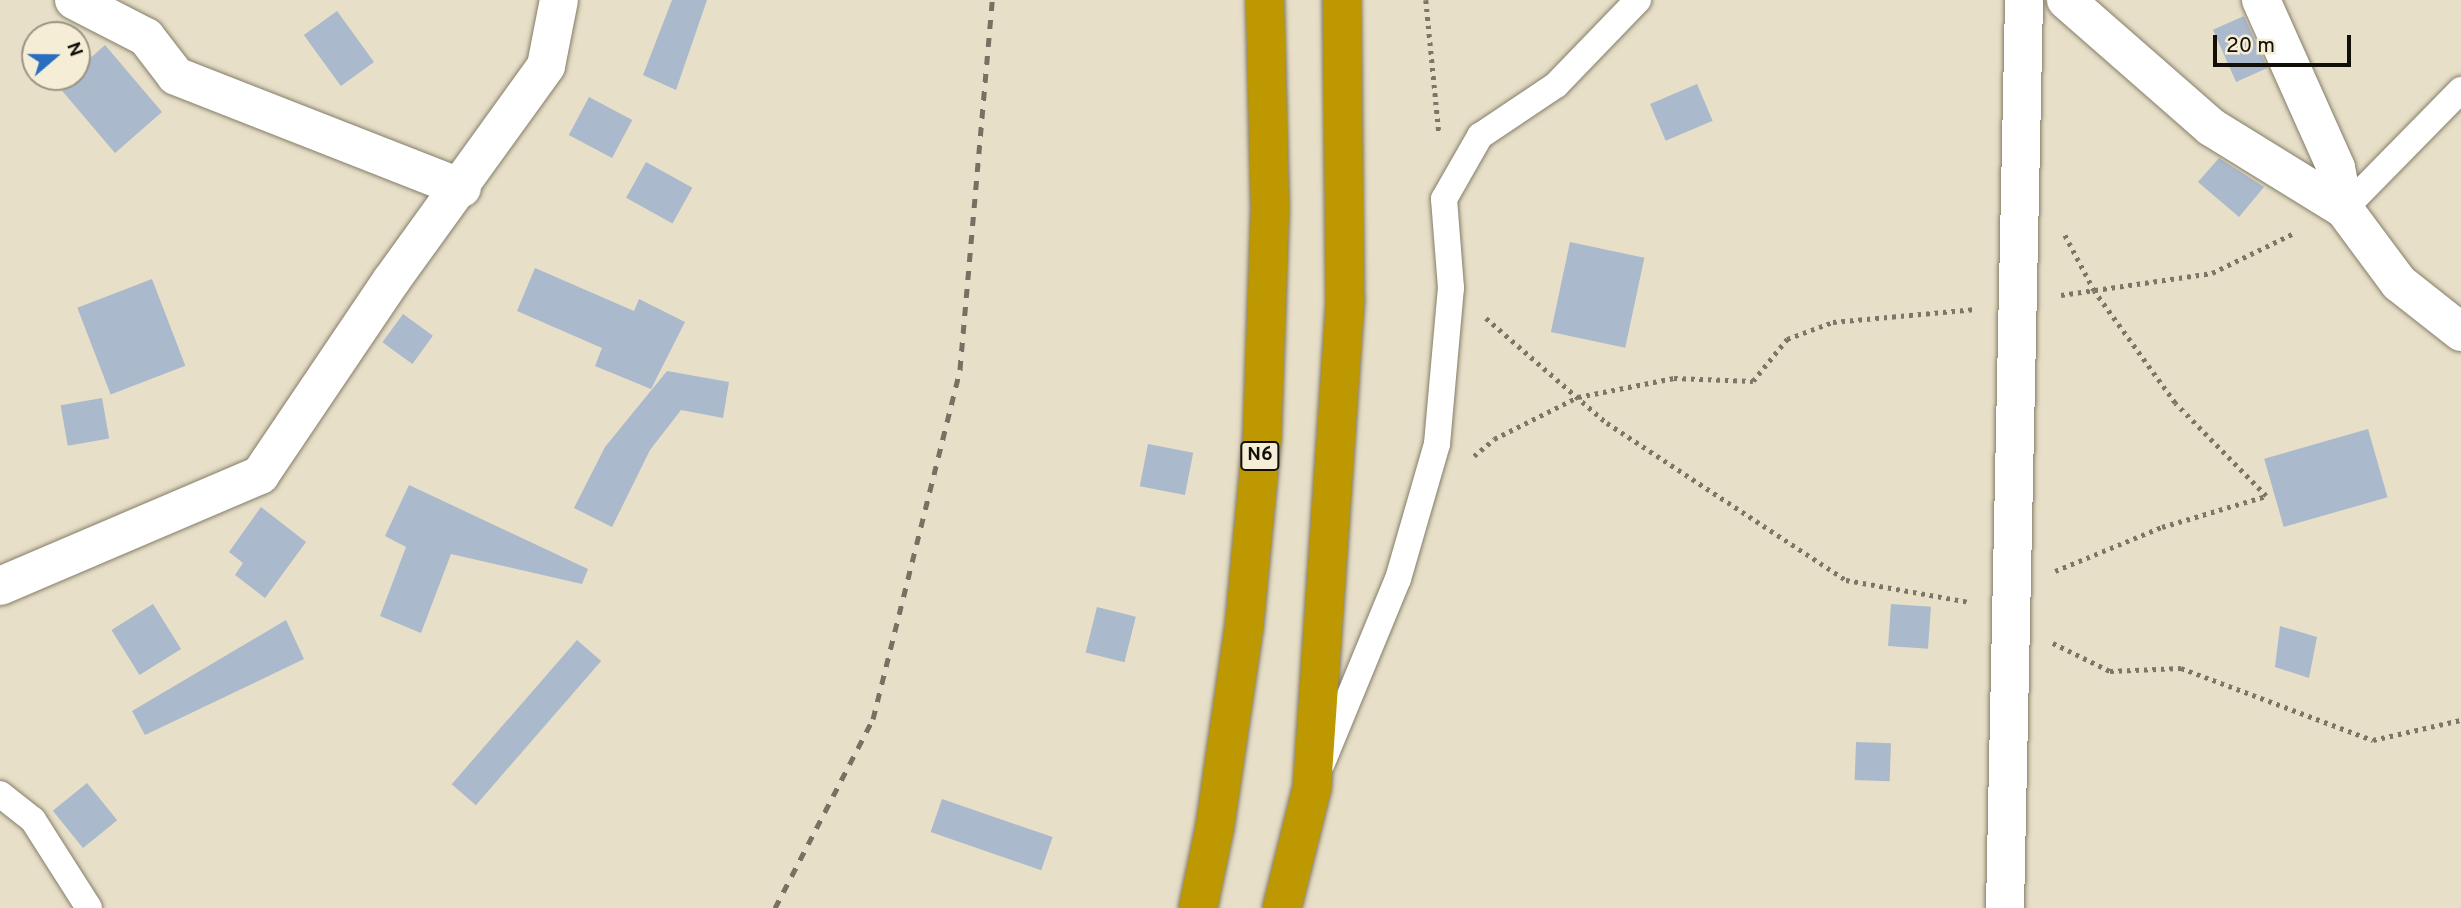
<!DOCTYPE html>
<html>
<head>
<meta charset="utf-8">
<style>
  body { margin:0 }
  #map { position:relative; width:2461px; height:908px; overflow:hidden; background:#e7dfc8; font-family:Overpass,sans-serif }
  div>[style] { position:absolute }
  .building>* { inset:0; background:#aab9cc; transform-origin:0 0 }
  .path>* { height:4.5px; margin-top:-2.25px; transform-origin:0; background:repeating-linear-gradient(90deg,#7b7666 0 3.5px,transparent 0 8.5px) }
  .roads { filter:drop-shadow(0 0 2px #847d68) drop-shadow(0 0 2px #847d68) }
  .lane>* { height:26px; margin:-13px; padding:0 13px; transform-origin:13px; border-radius:13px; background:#fff }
  .street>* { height:38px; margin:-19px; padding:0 19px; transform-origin:19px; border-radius:19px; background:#fff }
  .highway>* { height:38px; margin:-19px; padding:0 19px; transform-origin:19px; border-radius:19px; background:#bd9800 }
  .rail>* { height:5px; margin-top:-2.5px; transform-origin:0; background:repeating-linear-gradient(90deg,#767162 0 9px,transparent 0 18px) }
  span { translate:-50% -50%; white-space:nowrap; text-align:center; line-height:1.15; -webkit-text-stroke:6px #f5edd5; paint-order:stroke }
  .shield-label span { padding:2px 5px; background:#f5edd5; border:2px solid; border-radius:5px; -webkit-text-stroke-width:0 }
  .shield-label { font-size:19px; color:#110f07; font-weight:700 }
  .north { position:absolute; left:21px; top:21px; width:70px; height:70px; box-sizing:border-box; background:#f5edd5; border:2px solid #9a9483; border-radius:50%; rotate:70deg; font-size:19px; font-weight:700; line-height:28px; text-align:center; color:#110f07 }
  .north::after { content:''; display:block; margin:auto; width:24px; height:32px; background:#296fc0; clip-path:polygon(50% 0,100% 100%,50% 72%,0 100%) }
  .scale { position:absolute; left:2213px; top:35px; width:138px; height:32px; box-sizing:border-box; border:4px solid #110f07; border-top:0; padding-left:9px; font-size:21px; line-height:24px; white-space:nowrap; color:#110f07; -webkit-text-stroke:5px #f5edd5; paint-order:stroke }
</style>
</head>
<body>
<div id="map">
  <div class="building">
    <i style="clip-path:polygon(672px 0,707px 0,676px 90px,643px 75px)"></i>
    <i style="left:337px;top:11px;width:63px;height:41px;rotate:54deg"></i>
    <i style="left:2244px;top:16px;width:57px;height:34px;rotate:66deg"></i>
    <i style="clip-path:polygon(105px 45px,162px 112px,115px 153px,58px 86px,69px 77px,77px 77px,77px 70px)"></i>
    <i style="left:1697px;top:84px;width:40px;height:51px;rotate:67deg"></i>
    <i style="left:589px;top:97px;width:49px;height:43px;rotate:28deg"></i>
    <i style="clip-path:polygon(2219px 158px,2264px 187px,2239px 217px,2198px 182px)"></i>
    <i style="left:646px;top:162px;width:53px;height:41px;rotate:29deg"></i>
    <i style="left:1570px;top:242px;width:76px;height:92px;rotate:12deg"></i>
    <i style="clip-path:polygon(535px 268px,634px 311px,639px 299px,685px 322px,651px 389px,595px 366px,602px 348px,517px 311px)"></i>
    <i style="left:152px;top:279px;width:93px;height:80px;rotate:69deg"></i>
    <i style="left:403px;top:314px;width:37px;height:35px;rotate:36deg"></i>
    <i style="clip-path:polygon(667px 371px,729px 382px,723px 418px,681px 410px,650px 450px,612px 527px,574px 508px,605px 447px)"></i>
    <i style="left:102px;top:398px;width:41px;height:42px;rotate:80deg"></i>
    <i style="left:2368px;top:429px;width:71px;height:108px;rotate:74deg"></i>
    <i style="left:1148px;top:444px;width:46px;height:43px;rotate:11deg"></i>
    <i style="clip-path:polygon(409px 485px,588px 569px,582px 584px,451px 554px,421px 633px,380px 616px,406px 547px,385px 536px)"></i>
    <i style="clip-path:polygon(261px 507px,306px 542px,265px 598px,235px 575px,243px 563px,229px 552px)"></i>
    <i style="left:153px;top:604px;width:53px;height:49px;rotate:58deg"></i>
    <i style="left:1891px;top:604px;width:40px;height:42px;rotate:4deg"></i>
    <i style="left:1097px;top:607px;width:40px;height:47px;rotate:14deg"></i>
    <i style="clip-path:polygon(286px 620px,304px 659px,145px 735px,132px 711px)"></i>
    <i style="clip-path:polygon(2280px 626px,2317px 637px,2309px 678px,2275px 667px)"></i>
    <i style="left:577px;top:640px;width:32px;height:191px;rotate:41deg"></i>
    <i style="left:1856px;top:742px;width:35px;height:38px;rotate:2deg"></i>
    <i style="left:87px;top:783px;width:48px;height:44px;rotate:51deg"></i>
    <i style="left:942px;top:799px;width:117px;height:35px;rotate:19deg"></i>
  </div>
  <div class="path">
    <i style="left:1426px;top:0;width:133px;rotate:84.4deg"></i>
    <i style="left:2061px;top:295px;width:153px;rotate:-8.3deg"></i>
    <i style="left:2212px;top:273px;width:93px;rotate:-26deg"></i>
    <i style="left:1486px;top:318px;width:160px;rotate:41deg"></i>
    <i style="left:1607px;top:423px;width:286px;rotate:33.3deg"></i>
    <i style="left:1846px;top:580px;width:126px;rotate:10.1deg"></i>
    <i style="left:1474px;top:456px;width:26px;rotate:-40deg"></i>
    <i style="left:1494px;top:439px;width:94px;rotate:-26.6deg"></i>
    <i style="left:1578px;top:397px;width:98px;rotate:-11.2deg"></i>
    <i style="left:1674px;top:378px;width:79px;rotate:2.2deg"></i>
    <i style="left:1753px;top:381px;width:54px;rotate:-51deg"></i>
    <i style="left:1787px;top:339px;width:49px;rotate:-20.3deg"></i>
    <i style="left:1833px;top:322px;width:144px;rotate:-5.2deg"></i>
    <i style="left:2055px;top:571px;width:116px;rotate:-22.4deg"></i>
    <i style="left:2162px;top:527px;width:109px;rotate:-16.6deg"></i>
    <i style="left:2266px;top:496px;width:130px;rotate:-134.4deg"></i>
    <i style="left:2175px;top:403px;width:138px;rotate:-125.9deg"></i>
    <i style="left:2094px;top:291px;width:64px;rotate:-117.8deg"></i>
    <i style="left:2053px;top:643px;width:64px;rotate:26.2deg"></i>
    <i style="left:2110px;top:671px;width:71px;rotate:-2.4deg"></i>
    <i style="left:2181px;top:668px;width:205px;rotate:20.6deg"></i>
    <i style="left:2373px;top:740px;width:90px;rotate:-12.8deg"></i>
  </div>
  <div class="roads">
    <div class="lane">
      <i style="left:2344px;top:209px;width:167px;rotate:-45.5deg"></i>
      <i style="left:1322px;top:763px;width:199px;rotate:-67.6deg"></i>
      <i style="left:1398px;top:579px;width:141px;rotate:-73.9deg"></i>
      <i style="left:1437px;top:444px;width:157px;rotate:-84.9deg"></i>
      <i style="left:1451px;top:288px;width:89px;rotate:-94.5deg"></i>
      <i style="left:1444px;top:199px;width:73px;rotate:-60.3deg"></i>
      <i style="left:1480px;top:136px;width:92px;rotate:-33.9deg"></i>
      <i style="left:1556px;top:85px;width:118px;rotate:-46deg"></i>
      <i style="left:0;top:794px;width:42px;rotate:38.2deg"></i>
      <i style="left:33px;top:820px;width:104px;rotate:57.5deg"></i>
    </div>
    <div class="street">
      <i style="left:74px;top:0;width:81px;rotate:27.2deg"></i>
      <i style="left:146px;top:37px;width:49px;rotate:52.4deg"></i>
      <i style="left:176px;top:76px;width:307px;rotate:21.4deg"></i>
      <i style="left:2066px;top:0;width:193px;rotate:41.2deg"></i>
      <i style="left:2211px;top:127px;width:156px;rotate:31.7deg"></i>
      <i style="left:2344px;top:209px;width:92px;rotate:53.4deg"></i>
      <i style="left:2399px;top:283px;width:79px;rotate:38.3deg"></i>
      <i style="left:2261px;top:0;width:184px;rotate:65.9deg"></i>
      <i style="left:2336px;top:168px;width:42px;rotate:79deg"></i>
      <i style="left:0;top:586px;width:283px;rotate:-23.1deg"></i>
      <i style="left:260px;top:475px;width:234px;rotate:-56deg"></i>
      <i style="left:391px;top:281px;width:265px;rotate:-54.2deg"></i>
      <i style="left:546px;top:66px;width:67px;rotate:-78.9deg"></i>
      <i style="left:2005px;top:908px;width:908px;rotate:-88.8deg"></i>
    </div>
    <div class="highway">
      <i style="left:1198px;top:908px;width:84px;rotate:-78.3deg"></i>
      <i style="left:1215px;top:826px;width:200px;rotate:-81.7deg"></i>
      <i style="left:1244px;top:628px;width:191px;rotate:-84.6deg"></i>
      <i style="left:1262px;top:438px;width:230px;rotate:-88deg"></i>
      <i style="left:1270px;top:208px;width:208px;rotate:-91.4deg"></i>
      <i style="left:1282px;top:908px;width:124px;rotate:-76deg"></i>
      <i style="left:1312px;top:788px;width:490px;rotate:-86.1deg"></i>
      <i style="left:1345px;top:299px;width:299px;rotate:-90.6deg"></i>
    </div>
  </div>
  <div class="rail">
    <i style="left:775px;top:908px;width:213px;rotate:-62.6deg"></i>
    <i style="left:873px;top:719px;width:361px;rotate:-76deg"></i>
    <i style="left:960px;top:369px;width:370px;rotate:-85deg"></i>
  </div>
  <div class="shield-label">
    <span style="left:1260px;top:456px">N6</span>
  </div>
  <div class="north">N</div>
  <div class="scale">20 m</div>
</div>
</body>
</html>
